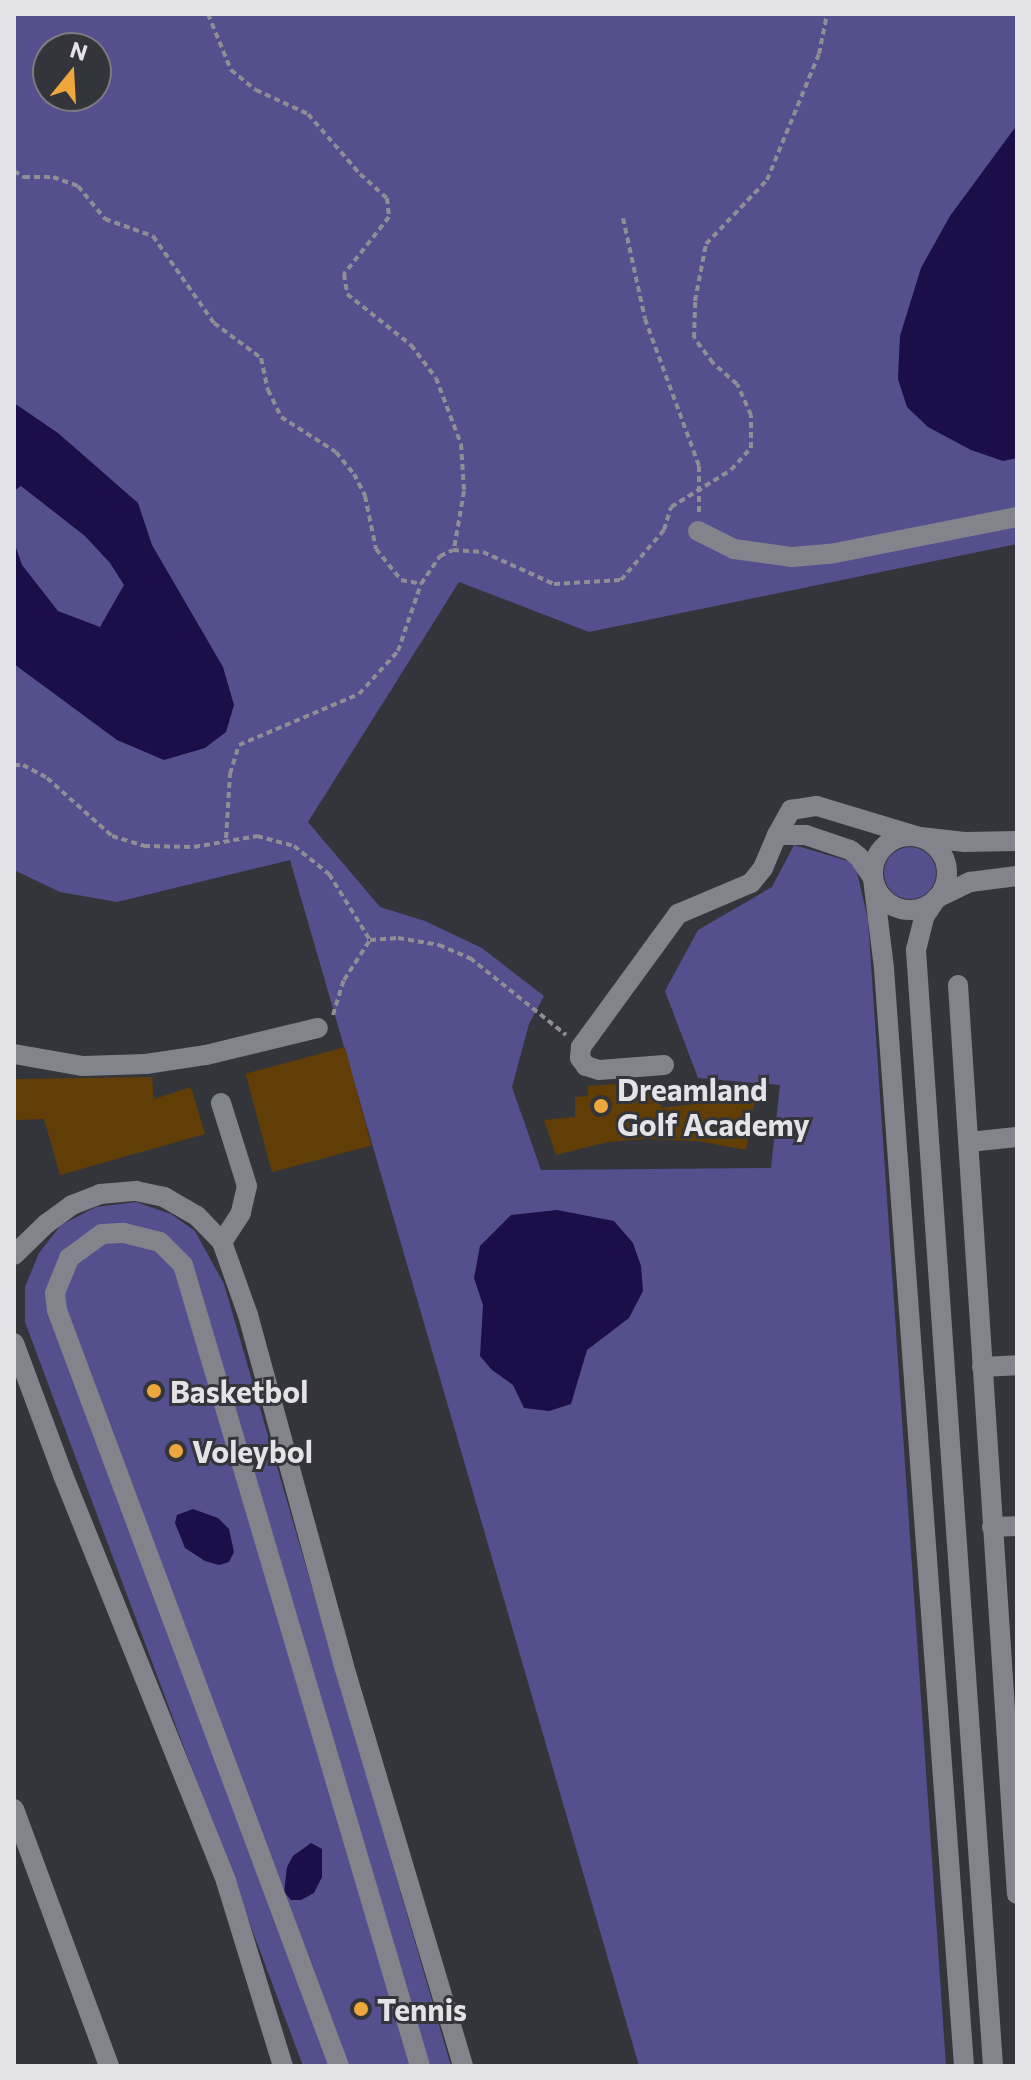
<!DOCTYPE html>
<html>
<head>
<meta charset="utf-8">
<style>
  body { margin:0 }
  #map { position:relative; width:1031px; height:2080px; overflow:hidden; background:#34343b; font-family:Commissioner,sans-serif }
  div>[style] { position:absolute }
  .green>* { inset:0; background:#544f8d }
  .round { border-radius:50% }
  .water>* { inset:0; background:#1c0e48 }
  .building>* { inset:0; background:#603e05; transform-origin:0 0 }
  .path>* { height:4px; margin-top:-2px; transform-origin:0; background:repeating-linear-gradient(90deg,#8e8e94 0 6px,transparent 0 10px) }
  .minor>* { height:20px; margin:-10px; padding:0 10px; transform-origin:10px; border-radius:10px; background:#83838b }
  .minor>.ring { margin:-10px; padding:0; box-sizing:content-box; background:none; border:20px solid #83838b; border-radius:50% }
  .dots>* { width:22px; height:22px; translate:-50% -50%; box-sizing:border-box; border:4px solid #34343b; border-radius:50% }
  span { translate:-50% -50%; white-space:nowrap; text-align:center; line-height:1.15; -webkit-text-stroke:6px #34343b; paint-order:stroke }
  .poi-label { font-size:30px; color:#e3e3e8; font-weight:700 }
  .left { translate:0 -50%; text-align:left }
  .frame { position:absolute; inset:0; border:16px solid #e3e3e8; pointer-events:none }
  .north { position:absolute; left:32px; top:32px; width:80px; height:80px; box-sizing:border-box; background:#34343b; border:2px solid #7a7a80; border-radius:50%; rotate:18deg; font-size:22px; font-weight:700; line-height:32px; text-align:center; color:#e3e3e8 }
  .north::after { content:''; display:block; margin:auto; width:28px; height:36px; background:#eea73d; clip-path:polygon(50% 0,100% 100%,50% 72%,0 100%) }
</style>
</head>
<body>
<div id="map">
  <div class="green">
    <i style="clip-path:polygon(evenodd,14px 14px,1017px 14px,1017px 544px,589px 632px,459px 582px,308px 822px,380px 907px,425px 921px,482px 948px,544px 996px,529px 1024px,512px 1087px,541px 1170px,771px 1168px,780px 1085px,698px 1078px,665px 991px,698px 930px,772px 887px,794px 845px,855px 863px,868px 920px,946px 2066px,639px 2066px,290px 860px,117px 902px,60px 892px,14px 870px,14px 14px,48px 48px,96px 48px,96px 96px,48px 96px,48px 48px)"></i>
    <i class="round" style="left:884px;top:847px;width:52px;height:52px"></i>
    <i style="clip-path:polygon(136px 1202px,171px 1214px,195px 1231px,224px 1284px,451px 2066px,303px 2066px,25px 1322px,25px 1287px,39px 1253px,61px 1225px,96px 1207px)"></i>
  </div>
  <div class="water">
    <i style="clip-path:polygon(1017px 125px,1017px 458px,1003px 461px,971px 450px,928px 427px,907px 407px,898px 379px,900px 336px,921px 268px,950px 216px)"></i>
    <i style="clip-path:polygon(14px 403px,58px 433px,138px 503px,152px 545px,223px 667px,234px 705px,226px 732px,205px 748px,164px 760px,117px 740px,14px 664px,14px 542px,22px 565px,58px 611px,100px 627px,124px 585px,110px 563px,85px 536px,21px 486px,14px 491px)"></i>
    <i style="clip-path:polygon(557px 1210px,614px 1221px,633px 1243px,641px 1266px,643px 1291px,629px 1318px,587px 1350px,571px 1404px,549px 1411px,524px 1408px,513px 1385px,492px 1370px,480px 1356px,483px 1305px,474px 1278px,480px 1246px,511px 1215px)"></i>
    <i style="clip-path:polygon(193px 1509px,218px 1518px,229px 1529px,234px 1552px,229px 1562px,219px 1565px,205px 1561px,185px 1548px,175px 1523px,177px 1515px)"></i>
    <i style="clip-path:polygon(311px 1843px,322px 1849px,322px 1877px,314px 1893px,301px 1900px,291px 1900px,284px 1892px,287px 1867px,293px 1856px)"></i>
  </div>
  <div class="building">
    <i style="left:345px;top:1047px;width:102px;height:103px;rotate:75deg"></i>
    <i style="clip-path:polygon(152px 1077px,154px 1099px,191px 1087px,205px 1134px,60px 1175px,44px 1119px,16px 1120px,16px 1079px)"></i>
    <i style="clip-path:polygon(616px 1084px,616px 1095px,659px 1089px,661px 1108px,756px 1096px,746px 1150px,698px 1141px,646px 1139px,608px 1142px,556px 1155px,544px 1120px,575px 1117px,575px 1097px,588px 1096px,588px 1086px)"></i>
  </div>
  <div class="path">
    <i style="left:208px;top:14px;width:61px;rotate:67.7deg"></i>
    <i style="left:231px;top:70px;width:32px;rotate:39deg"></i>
    <i style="left:256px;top:90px;width:57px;rotate:24.8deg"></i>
    <i style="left:308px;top:114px;width:79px;rotate:49.1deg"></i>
    <i style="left:360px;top:174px;width:36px;rotate:42deg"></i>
    <i style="left:387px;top:198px;width:19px;rotate:84deg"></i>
    <i style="left:389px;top:217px;width:73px;rotate:128.3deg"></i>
    <i style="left:344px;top:274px;width:20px;rotate:81deg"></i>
    <i style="left:347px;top:294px;width:82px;rotate:38.6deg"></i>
    <i style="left:411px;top:345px;width:41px;rotate:52.9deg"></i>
    <i style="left:436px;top:378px;width:71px;rotate:69.3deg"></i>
    <i style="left:461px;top:444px;width:47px;rotate:86.3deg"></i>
    <i style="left:464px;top:491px;width:59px;rotate:99.8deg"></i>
    <i style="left:14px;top:171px;width:12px;rotate:31deg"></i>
    <i style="left:24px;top:177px;width:29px"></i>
    <i style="left:53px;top:177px;width:27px;rotate:20deg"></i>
    <i style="left:78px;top:186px;width:43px;rotate:50.7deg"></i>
    <i style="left:105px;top:219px;width:51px;rotate:19.5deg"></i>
    <i style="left:153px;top:236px;width:106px;rotate:55deg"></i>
    <i style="left:214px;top:323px;width:59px;rotate:36.7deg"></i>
    <i style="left:261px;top:358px;width:33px;rotate:78deg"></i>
    <i style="left:268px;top:390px;width:30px;rotate:64deg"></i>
    <i style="left:281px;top:417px;width:65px;rotate:32.5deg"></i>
    <i style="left:336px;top:452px;width:28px;rotate:51deg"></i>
    <i style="left:354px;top:474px;width:25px;rotate:63deg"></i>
    <i style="left:365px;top:496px;width:54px;rotate:78.3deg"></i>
    <i style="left:376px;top:549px;width:40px;rotate:51deg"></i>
    <i style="left:401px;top:580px;width:20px;rotate:11deg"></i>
    <i style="left:623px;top:218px;width:103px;rotate:77.7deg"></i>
    <i style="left:645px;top:319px;width:157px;rotate:69.8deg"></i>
    <i style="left:699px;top:466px;width:46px;rotate:90deg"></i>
    <i style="left:14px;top:765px;width:9px"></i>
    <i style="left:23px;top:765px;width:27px;rotate:28deg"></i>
    <i style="left:47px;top:778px;width:87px;rotate:41.7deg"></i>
    <i style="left:112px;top:836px;width:34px;rotate:17deg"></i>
    <i style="left:144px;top:846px;width:50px;rotate:1.1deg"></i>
    <i style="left:194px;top:847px;width:64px;rotate:-9.9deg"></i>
    <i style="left:257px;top:836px;width:38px;rotate:15deg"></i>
    <i style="left:294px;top:846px;width:45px;rotate:38.7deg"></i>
    <i style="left:329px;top:874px;width:78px;rotate:58.2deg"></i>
    <i style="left:226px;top:838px;width:64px;rotate:-86.4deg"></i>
    <i style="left:230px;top:774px;width:30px;rotate:-73deg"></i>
    <i style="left:239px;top:745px;width:130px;rotate:-23deg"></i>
    <i style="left:359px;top:694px;width:58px;rotate:-47.8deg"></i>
    <i style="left:398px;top:651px;width:71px;rotate:-71.1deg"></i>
    <i style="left:421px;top:584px;width:34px;rotate:-56deg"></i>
    <i style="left:440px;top:556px;width:14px;rotate:-25deg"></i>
    <i style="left:453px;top:550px;width:30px;rotate:4deg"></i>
    <i style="left:483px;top:552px;width:78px;rotate:24.3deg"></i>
    <i style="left:554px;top:584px;width:67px;rotate:-3.4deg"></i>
    <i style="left:621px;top:580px;width:66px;rotate:-49.3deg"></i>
    <i style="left:664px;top:530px;width:24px;rotate:-73deg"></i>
    <i style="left:671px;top:507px;width:70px;rotate:-31.7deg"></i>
    <i style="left:731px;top:470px;width:30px;rotate:-48deg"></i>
    <i style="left:751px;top:448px;width:33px;rotate:-90deg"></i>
    <i style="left:751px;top:415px;width:34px;rotate:-114deg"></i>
    <i style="left:737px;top:384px;width:32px;rotate:-139deg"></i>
    <i style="left:713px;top:363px;width:31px;rotate:-127deg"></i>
    <i style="left:694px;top:338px;width:37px;rotate:-88deg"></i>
    <i style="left:695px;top:301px;width:58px;rotate:-79.1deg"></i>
    <i style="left:706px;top:244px;width:88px;rotate:-46.4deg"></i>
    <i style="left:767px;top:180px;width:136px;rotate:-67.6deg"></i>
    <i style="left:819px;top:54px;width:41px;rotate:-78.7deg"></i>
    <i style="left:333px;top:1015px;width:37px;rotate:-73deg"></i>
    <i style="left:344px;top:980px;width:48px;rotate:-57deg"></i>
    <i style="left:370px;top:940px;width:28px;rotate:-4deg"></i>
    <i style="left:398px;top:938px;width:42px;rotate:9.7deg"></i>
    <i style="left:439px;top:945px;width:34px;rotate:23deg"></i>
    <i style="left:470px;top:958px;width:123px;rotate:38.7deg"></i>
  </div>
  <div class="minor">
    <i style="left:698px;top:531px;width:40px;rotate:26.6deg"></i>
    <i style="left:734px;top:549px;width:59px;rotate:7.9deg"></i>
    <i style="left:792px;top:557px;width:38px;rotate:-5deg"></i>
    <i style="left:830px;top:554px;width:191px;rotate:-11.2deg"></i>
    <i class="ring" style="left:873px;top:836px;width:54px;height:54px"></i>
    <i style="left:958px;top:985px;width:911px;rotate:86.29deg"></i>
    <i style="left:14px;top:1054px;width:70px;rotate:9.9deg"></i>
    <i style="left:83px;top:1066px;width:63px;rotate:-1.8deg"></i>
    <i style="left:146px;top:1064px;width:61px;rotate:-8.5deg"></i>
    <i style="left:206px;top:1055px;width:115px;rotate:-13.6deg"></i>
    <i style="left:664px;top:1065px;width:65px;rotate:175.6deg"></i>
    <i style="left:599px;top:1070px;width:14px;rotate:-163deg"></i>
    <i style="left:586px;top:1066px;width:10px;rotate:-127deg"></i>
    <i style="left:580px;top:1058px;width:11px;rotate:-85deg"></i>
    <i style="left:581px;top:1047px;width:165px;rotate:-53.9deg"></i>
    <i style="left:678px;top:914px;width:79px;rotate:-23deg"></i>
    <i style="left:751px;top:883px;width:19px;rotate:-51deg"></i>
    <i style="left:763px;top:868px;width:36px;rotate:-67deg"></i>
    <i style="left:221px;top:1103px;width:87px;rotate:72.6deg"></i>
    <i style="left:247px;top:1186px;width:28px;rotate:103deg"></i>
    <i style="left:241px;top:1213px;width:35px;rotate:123deg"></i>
    <i style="left:969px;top:1142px;width:48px;rotate:-5.9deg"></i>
    <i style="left:14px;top:1255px;width:45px;rotate:-44.1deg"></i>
    <i style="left:46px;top:1224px;width:32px;rotate:-36deg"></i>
    <i style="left:72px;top:1205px;width:30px;rotate:-21deg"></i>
    <i style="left:100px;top:1194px;width:36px;rotate:-5deg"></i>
    <i style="left:136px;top:1191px;width:29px;rotate:12deg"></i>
    <i style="left:164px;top:1197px;width:38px;rotate:30deg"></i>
    <i style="left:197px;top:1216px;width:36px;rotate:46deg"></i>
    <i style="left:222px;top:1242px;width:77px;rotate:70.4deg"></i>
    <i style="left:248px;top:1315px;width:361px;rotate:74.7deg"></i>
    <i style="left:343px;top:1663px;width:420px;rotate:73.4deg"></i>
    <i style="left:14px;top:1343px;width:141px;rotate:69.6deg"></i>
    <i style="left:63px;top:1475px;width:437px;rotate:68.1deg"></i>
    <i style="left:226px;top:1881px;width:194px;rotate:72.9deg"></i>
    <i style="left:982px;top:1367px;width:35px;rotate:-3deg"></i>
    <i style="left:992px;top:1527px;width:25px;rotate:-2deg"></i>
    <i style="left:14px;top:1809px;width:274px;rotate:69.7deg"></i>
    <i style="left:339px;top:2066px;width:807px;rotate:-110.46deg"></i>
    <i style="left:57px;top:1310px;width:17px;rotate:-97deg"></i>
    <i style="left:55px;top:1293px;width:38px;rotate:-68deg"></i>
    <i style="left:69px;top:1258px;width:41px;rotate:-36deg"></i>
    <i style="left:102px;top:1234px;width:22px;rotate:-3deg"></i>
    <i style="left:124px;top:1233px;width:37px;rotate:14deg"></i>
    <i style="left:160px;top:1242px;width:33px;rotate:45deg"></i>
    <i style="left:183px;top:1265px;width:835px;rotate:73.52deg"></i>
    <i style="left:964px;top:2066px;width:1101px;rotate:-94.17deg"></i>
    <i style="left:884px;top:968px;width:91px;rotate:-97deg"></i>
    <i style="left:873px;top:878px;width:25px;rotate:-124deg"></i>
    <i style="left:859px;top:857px;width:11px;rotate:-142deg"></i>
    <i style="left:850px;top:850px;width:46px;rotate:-161.2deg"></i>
    <i style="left:806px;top:835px;width:29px;rotate:180deg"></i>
    <i style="left:777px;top:835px;width:29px;rotate:-61deg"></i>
    <i style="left:791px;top:810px;width:26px;rotate:-9deg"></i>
    <i style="left:817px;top:806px;width:108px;rotate:16.8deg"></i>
    <i style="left:920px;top:837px;width:45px;rotate:6.3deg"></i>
    <i style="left:965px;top:842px;width:52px;rotate:-1.1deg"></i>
    <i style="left:993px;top:2066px;width:1119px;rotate:-93.95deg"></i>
    <i style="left:916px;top:950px;width:34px;rotate:-76deg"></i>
    <i style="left:924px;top:917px;width:23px;rotate:-56deg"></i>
    <i style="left:937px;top:898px;width:37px;rotate:-26deg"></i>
    <i style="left:970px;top:882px;width:47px;rotate:-7.3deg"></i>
  </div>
  <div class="dots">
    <i style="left:601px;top:1106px;background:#eea73d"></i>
    <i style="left:154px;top:1391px;background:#eea73d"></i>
    <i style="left:176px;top:1451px;background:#eea73d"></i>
    <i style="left:361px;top:2009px;background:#eea73d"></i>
  </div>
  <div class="poi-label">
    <span class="left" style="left:617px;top:1106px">Dreamland<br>Golf Academy</span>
    <span class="left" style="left:170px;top:1391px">Basketbol</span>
    <span class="left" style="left:192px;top:1451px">Voleybol</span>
    <span class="left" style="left:377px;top:2009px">Tennis</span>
  </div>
  <div class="frame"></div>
  <div class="north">N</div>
</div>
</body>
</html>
